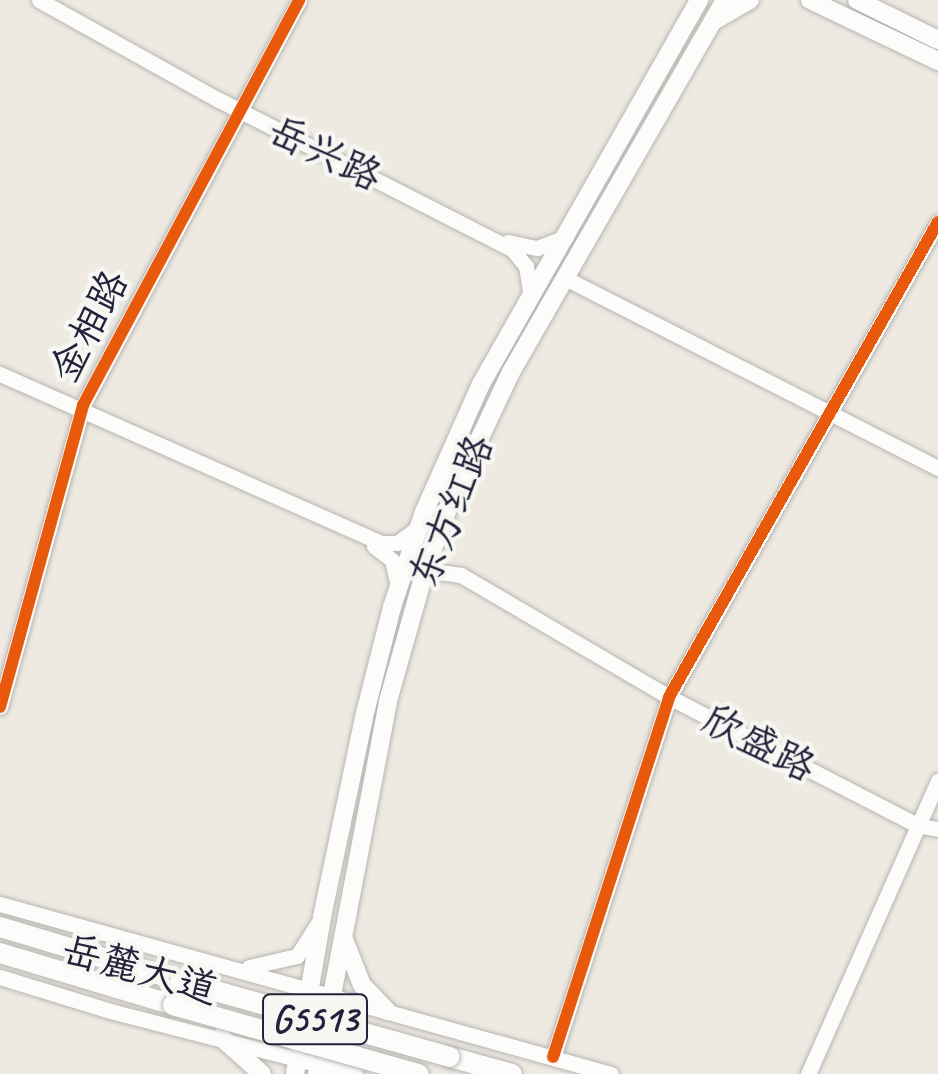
<!DOCTYPE html>
<html>
<head>
<meta charset="utf-8">
<style>
  body { margin:0 }
  #map { position:relative; width:938px; height:1074px; overflow:hidden; background:#eeeae2; font-family:Caveat,"LXGW WenKai TC",sans-serif }
  div>[style] { position:absolute }
  .roads { filter:drop-shadow(0 0 2px #b7b4b2) drop-shadow(0 0 2px #b7b4b2) }
  .secondary>* { height:15px; margin:-7.5px; padding:0 7.5px; transform-origin:7.5px; border-radius:7.5px; background:#fcfcfb }
  .primary>* { height:18px; margin:-9px; padding:0 9px; transform-origin:9px; border-radius:9px; background:#fcfcfb }
  .highway>* { height:20px; margin:-10px; padding:0 10px; transform-origin:10px; border-radius:10px; background:#fcfcfb }
  .bridges { filter:drop-shadow(0 0 2px #b7b4b2) drop-shadow(0 0 2px #b7b4b2) }
  .highway-bridge>* { height:20px; margin:-10px; padding:0 10px; transform-origin:10px; border-radius:10px; background:#fcfcfb }
  .cycleway>* { height:12px; margin:-6px; padding:0 6px; transform-origin:6px; border-radius:6px; background:#e8590c }
  span { translate:-50% -50%; white-space:nowrap; text-align:center; line-height:1.15; -webkit-text-stroke:9px #f6f6f2; paint-order:stroke }
  .shield-label span { padding:2px 8px; background:#f6f6f2; border:2px solid; border-radius:8px; -webkit-text-stroke-width:0 }
  .shield-label { font-size:38px; color:#22223b; font-weight:700 }
  .street-label { font-size:40px; color:#22223b }
</style>
</head>
<body>
<div id="map">
  <div class="roads">
    <div class="secondary">
      <i style="left:39px;top:0;width:206px;rotate:29.1deg"></i>
      <i style="left:219px;top:100px;width:329px;rotate:27deg"></i>
      <i style="left:512px;top:249px;width:22px;rotate:51deg"></i>
      <i style="left:526px;top:266px;width:31px;rotate:81deg"></i>
      <i style="left:508px;top:242px;width:30px;rotate:12deg"></i>
      <i style="left:537px;top:248px;width:31px;rotate:-21deg"></i>
      <i style="left:565px;top:278px;width:419px;rotate:27deg"></i>
      <i style="left:0;top:374px;width:418px;rotate:23.9deg"></i>
      <i style="left:382px;top:543px;width:15px"></i>
      <i style="left:397px;top:543px;width:27px;rotate:-36deg"></i>
      <i style="left:374px;top:546px;width:23px;rotate:38deg"></i>
      <i style="left:392px;top:560px;width:27px;rotate:77deg"></i>
      <i style="left:425px;top:570px;width:36px;rotate:8deg"></i>
      <i style="left:461px;top:575px;width:241px;rotate:30.4deg"></i>
      <i style="left:669px;top:697px;width:279px;rotate:27.3deg"></i>
      <i style="left:917px;top:825px;width:21px;rotate:11deg"></i>
      <i style="left:0;top:707px;width:313px;rotate:-74.6deg"></i>
      <i style="left:83px;top:405px;width:459px;rotate:-61.9deg"></i>
      <i style="left:0;top:904px;width:634px;rotate:15.55deg"></i>
      <i style="left:249px;top:967px;width:49px;rotate:-12.9deg"></i>
      <i style="left:297px;top:956px;width:43px;rotate:-57.4deg"></i>
      <i style="left:0;top:977px;width:119px;rotate:17.1deg"></i>
      <i style="left:114px;top:1012px;width:249px;rotate:14.4deg"></i>
      <i style="left:553px;top:1057px;width:378px;rotate:-72.1deg"></i>
      <i style="left:669px;top:697px;width:546px;rotate:-60.48deg"></i>
      <i style="left:808px;top:1074px;width:321px;rotate:-66.1deg"></i>
    </div>
    <div class="primary">
      <i style="left:810px;top:0;width:142px;rotate:25.5deg"></i>
      <i style="left:857px;top:0;width:90px;rotate:26.3deg"></i>
      <i style="left:717px;top:19px;width:38px;rotate:-30deg"></i>
      <i style="left:343px;top:937px;width:52px;rotate:68.4deg"></i>
      <i style="left:362px;top:985px;width:36px;rotate:46deg"></i>
      <i style="left:221px;top:1037px;width:55px;rotate:42.1deg"></i>
      <i style="left:295px;top:1074px;width:159px;rotate:-80.2deg"></i>
      <i style="left:322px;top:917px;width:204px;rotate:-78.1deg"></i>
      <i style="left:364px;top:717px;width:114px;rotate:-75.7deg"></i>
      <i style="left:392px;top:607px;width:100px;rotate:-71.4deg"></i>
      <i style="left:424px;top:512px;width:140px;rotate:-66deg"></i>
      <i style="left:481px;top:384px;width:442px;rotate:-60.4deg"></i>
      <i style="left:317px;top:1074px;width:380px;rotate:-79.2deg"></i>
      <i style="left:388px;top:701px;width:136px;rotate:-74.2deg"></i>
      <i style="left:425px;top:570px;width:82px;rotate:-69.4deg"></i>
      <i style="left:454px;top:493px;width:134px;rotate:-64.8deg"></i>
      <i style="left:511px;top:372px;width:429px;rotate:-60.1deg"></i>
    </div>
    <div class="highway">
      <i style="left:0;top:927px;width:188px;rotate:16.7deg"></i>
      <i style="left:0;top:953px;width:181px;rotate:16.7deg"></i>
      <i style="left:450px;top:1057px;width:64px;rotate:15.3deg"></i>
    </div>
  </div>
  <div class="bridges">
    <div class="highway-bridge">
      <i style="left:180px;top:981px;width:280px;rotate:15.7deg"></i>
      <i style="left:173px;top:1005px;width:255px;rotate:15.7deg"></i>
    </div>
  </div>
  <div class="cycleway">
    <i style="left:0;top:707px;width:313px;rotate:-74.6deg"></i>
    <i style="left:83px;top:405px;width:459px;rotate:-61.9deg"></i>
    <i style="left:553px;top:1057px;width:378px;rotate:-72.1deg"></i>
    <i style="left:669px;top:697px;width:546px;rotate:-60.48deg"></i>
  </div>
  <div class="shield-label">
    <span style="left:315px;top:1019px">G5513</span>
  </div>
  <div class="street-label">
    <span style="left:325px;top:153px;rotate:26deg">岳兴路</span>
    <span style="left:89px;top:326px;rotate:-62deg">金相路</span>
    <span style="left:451px;top:511px;rotate:-68deg">东方红路</span>
    <span style="left:759px;top:743px;rotate:27deg">欣盛路</span>
    <span style="left:140px;top:969px;rotate:16deg">岳麓大道</span>
  </div>
</div>
</body>
</html>
